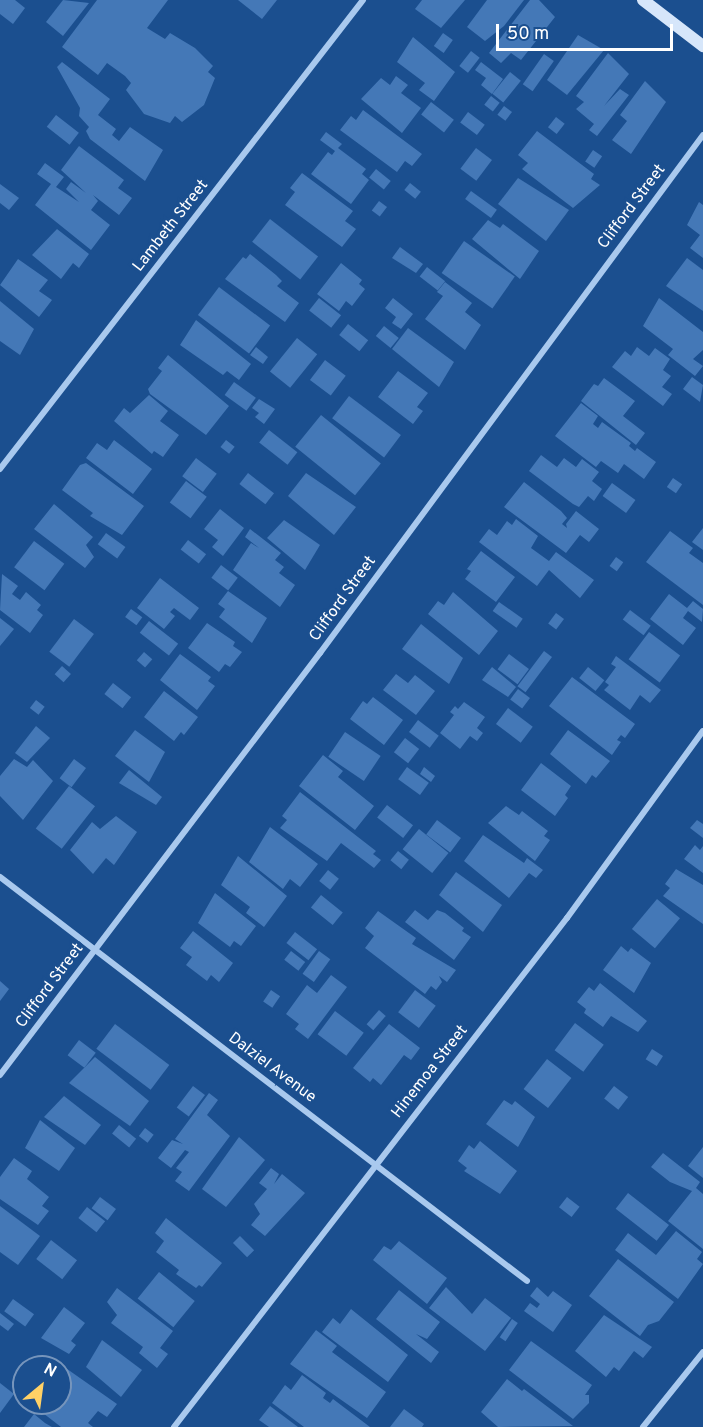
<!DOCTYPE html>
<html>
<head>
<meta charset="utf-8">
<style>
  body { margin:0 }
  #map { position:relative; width:703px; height:1427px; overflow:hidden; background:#1b4f8f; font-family:Overpass,sans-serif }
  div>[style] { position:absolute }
  .building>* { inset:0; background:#4478b7; transform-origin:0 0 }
  .street>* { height:6px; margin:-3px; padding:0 3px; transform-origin:3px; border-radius:3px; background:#a9c9ee }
  .secondary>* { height:12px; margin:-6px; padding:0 6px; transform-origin:6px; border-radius:6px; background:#d6e6fa }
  span { translate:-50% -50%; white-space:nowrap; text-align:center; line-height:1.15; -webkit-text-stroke:6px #1b4f8f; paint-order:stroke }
  .street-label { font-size:16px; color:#fff }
  .north { position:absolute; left:12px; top:1355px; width:60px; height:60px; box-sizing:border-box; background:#1b4f8f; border:2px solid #7695bc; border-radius:50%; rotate:29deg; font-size:16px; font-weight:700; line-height:24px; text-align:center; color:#fff }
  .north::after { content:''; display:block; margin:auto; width:21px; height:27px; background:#ffd166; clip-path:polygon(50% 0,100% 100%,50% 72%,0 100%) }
  .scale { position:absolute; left:496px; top:24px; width:177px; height:27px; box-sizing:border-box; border:3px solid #fff; border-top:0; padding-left:8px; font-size:18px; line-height:21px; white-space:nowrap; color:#fff; -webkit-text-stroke:4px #1b4f8f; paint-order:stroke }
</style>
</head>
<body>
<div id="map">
  <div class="building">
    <i style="clip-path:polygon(0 0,15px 0,25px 8px,13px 24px,0 14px)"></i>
    <i style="clip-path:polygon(63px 0,89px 3px,63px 36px,46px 22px)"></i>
    <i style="clip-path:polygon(97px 0,168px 0,147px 28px,165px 39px,170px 33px,195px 48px,213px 66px,208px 72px,215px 78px,204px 105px,182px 122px,175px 116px,170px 123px,144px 114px,126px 90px,131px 83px,125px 76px,107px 63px,98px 75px,62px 47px)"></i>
    <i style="clip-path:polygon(238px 0,277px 0,262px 19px)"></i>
    <i style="clip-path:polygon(422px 0,465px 0,441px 28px,415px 9px)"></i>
    <i style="clip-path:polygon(487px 0,524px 0,504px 26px,485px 41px,467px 27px)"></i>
    <i style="clip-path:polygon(530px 0,539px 0,555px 17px,521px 60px,511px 53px,501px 63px,489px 53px)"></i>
    <i style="left:443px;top:33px;width:12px;height:16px;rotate:35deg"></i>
    <i style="clip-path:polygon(578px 35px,604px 50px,567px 95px,547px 80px)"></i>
    <i style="clip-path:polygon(413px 37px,455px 72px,434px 101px,419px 90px,425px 83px,397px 62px)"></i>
    <i style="left:471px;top:51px;width:11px;height:19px;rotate:38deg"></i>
    <i style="clip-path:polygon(608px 53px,629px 74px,604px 106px,620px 89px,629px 95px,597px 136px,589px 130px,594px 124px,576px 109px,584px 102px,576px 96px)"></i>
    <i style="left:544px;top:54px;width:12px;height:37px;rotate:35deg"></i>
    <i style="clip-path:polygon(62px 62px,110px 99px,98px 115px,116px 129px,112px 135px,119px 141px,130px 127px,163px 150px,145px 181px,90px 139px,86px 131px,89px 127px,79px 116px,80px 108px,57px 67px)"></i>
    <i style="clip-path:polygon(481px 62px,503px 79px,492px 94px,481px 85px,486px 78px,475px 70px)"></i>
    <i style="left:510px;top:72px;width:14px;height:28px;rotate:39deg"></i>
    <i style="clip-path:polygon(396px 76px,408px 85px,401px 93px,421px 108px,402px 133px,361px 99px,381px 78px,390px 85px)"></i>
    <i style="clip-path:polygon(645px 81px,666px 102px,631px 154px,612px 140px,627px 121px,620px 115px)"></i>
    <i style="left:491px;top:96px;width:11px;height:11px;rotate:38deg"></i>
    <i style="left:431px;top:102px;width:29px;height:16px;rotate:38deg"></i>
    <i style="left:504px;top:106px;width:10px;height:11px;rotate:37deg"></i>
    <i style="clip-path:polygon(363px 110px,422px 154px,412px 166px,405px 161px,397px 172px,340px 130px,351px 116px,356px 120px)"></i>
    <i style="left:468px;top:112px;width:21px;height:13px;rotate:37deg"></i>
    <i style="left:56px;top:115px;width:29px;height:15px;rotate:38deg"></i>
    <i style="left:556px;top:117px;width:11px;height:13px;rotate:38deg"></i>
    <i style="clip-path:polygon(537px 131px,594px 174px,591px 179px,600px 185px,573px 208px,522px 169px,528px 163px,518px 155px)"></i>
    <i style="clip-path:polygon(326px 132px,342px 144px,338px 148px,366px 169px,362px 174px,369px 180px,351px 204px,311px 174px,328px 152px,332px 155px,335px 151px,320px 140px)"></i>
    <i style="clip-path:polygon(79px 146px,124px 180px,118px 188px,132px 198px,119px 215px,93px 195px,98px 201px,91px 210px,110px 225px,91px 250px,35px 205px,51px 184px,37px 174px,45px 163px,64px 177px,56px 187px,79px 202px,66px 189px,71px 182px,86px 193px,61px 170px)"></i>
    <i style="left:476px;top:148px;width:20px;height:26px;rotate:37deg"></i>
    <i style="left:593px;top:150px;width:11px;height:14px;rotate:34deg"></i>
    <i style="left:376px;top:169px;width:19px;height:11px;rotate:39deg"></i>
    <i style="clip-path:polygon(302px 173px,353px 211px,345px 221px,356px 229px,342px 247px,285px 205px,295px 192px,290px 188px)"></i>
    <i style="clip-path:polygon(518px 178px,569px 210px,546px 241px,498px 204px)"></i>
    <i style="left:410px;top:183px;width:14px;height:9px;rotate:39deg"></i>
    <i style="clip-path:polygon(0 184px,19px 198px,9px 210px,0 203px)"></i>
    <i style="left:471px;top:191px;width:32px;height:10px;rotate:36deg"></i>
    <i style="left:379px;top:201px;width:10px;height:12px;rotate:37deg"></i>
    <i style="clip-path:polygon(699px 202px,703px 205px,703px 258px,690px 248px,700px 235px,687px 225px)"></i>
    <i style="left:270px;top:219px;width:61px;height:29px;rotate:38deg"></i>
    <i style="clip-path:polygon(488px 220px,500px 228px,503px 224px,539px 251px,520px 279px,472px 239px)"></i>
    <i style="clip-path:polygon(57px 229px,89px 254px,79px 268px,73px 263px,61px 279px,32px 255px)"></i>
    <i style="left:464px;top:241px;width:62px;height:39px;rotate:35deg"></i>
    <i style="clip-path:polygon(400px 247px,423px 264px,416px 273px,392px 258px)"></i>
    <i style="clip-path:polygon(250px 254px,276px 275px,282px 281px,277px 286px,299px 303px,285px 322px,225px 279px,243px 257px,246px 259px)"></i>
    <i style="clip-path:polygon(687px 258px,703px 270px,703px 311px,666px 286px)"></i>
    <i style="clip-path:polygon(18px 259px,48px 280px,39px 291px,52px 300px,39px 317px,0 285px)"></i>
    <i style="clip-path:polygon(341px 263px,362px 280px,359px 284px,365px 289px,352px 306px,346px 301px,339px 311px,317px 294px)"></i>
    <i style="left:427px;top:267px;width:23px;height:12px;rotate:38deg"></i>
    <i style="clip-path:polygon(445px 282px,472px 303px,465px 312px,481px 325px,465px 350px,425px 319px,443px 296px,437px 292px)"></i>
    <i style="left:219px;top:287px;width:64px;height:35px;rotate:37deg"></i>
    <i style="left:319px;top:298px;width:28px;height:16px;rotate:38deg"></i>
    <i style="clip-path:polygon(393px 298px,413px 314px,401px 329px,392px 323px,396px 317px,385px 308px)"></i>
    <i style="clip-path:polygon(659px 298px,703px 332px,703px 350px,693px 359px,703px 366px,695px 376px,668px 355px,673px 349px,643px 326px)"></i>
    <i style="clip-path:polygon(0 301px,34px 329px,20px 355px,0 341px)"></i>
    <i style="clip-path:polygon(196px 320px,251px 364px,239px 380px,227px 371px,223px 375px,180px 345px)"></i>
    <i style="left:348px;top:324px;width:26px;height:14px;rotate:39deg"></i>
    <i style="left:384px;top:326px;width:19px;height:13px;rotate:39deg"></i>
    <i style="clip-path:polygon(408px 328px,454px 362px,439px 387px,392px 349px)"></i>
    <i style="left:297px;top:338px;width:26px;height:43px;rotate:39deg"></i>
    <i style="clip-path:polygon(256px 347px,268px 357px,263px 364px,250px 355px)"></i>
    <i style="clip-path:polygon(637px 347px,649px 356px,655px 348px,670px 359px,663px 370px,671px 376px,662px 387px,672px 394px,663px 406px,612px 367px,625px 351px,631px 356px)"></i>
    <i style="clip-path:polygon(168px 355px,229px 406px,206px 435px,150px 394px,148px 389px,162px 371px,158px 368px)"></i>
    <i style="left:325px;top:360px;width:26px;height:25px;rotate:37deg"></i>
    <i style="clip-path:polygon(398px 371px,428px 393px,417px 407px,423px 411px,413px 424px,378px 397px)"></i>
    <i style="clip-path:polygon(692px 377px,703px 385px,700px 402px,683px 389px)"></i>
    <i style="clip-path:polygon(604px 378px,635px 401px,623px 416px,645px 433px,636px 445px,581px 401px,594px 384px,598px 386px)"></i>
    <i style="left:234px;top:382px;width:27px;height:16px;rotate:36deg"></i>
    <i style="clip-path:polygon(149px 395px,168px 411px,160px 421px,179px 435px,163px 457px,154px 451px,152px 454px,114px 421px,124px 408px,130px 413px)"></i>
    <i style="left:349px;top:396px;width:65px;height:28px;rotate:37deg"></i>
    <i style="clip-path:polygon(259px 399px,275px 409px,264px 424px,255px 417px,259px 413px,252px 408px)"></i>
    <i style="clip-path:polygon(581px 403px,598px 416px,593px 424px,598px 428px,602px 422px,631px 443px,629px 446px,635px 451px,637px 448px,656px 462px,644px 479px,624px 464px,618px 473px,601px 461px,596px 467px,555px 436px)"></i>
    <i style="left:321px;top:415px;width:77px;height:41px;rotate:39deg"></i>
    <i style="left:269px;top:430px;width:36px;height:16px;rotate:38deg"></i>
    <i style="clip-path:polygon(114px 440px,152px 469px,133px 494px,86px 458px,97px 443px,107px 450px)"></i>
    <i style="left:226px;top:440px;width:11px;height:9px;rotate:38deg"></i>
    <i style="clip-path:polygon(541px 455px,557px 467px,564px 458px,576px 467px,582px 459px,599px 472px,592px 481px,602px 489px,594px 501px,588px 496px,579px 507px,573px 504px,529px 471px)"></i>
    <i style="left:196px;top:458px;width:26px;height:23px;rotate:37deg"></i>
    <i style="clip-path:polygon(86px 463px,144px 506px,122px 535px,90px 516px,93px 513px,62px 490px,80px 465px)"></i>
    <i style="left:248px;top:473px;width:33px;height:14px;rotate:38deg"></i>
    <i style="clip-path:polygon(306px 473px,356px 507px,334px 535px,288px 496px)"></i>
    <i style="left:673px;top:478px;width:11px;height:11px;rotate:34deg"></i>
    <i style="left:186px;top:481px;width:26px;height:27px;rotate:37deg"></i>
    <i style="clip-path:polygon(524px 482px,561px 511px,567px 518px,562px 524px,567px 528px,566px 524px,576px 511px,599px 529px,589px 542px,580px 535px,566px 553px,504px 507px)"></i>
    <i style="left:612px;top:483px;width:29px;height:16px;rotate:36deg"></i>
    <i style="clip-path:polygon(54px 504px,93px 537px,86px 545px,94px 557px,85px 568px,34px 529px)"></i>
    <i style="clip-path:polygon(220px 509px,244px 528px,223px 556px,212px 547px,218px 540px,204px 529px)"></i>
    <i style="clip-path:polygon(516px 519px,538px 536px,531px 548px,549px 561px,556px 552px,594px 580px,580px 598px,549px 570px,537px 586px,479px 542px,489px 529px,497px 535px,507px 521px,512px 525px)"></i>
    <i style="clip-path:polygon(284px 520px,320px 545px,305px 570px,267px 538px)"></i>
    <i style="clip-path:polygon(703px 528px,703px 550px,692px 542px)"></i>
    <i style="clip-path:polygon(250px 529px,281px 553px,275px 560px,284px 567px,279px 573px,295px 585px,280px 607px,233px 570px,251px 543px,259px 548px,245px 537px)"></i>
    <i style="clip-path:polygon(670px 531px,693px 548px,689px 553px,703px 563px,703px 605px,646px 562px)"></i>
    <i style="left:106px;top:533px;width:24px;height:14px;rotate:36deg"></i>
    <i style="left:188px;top:540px;width:23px;height:12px;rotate:38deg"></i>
    <i style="left:34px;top:541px;width:38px;height:33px;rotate:37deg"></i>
    <i style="clip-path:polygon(481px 551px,515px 577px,496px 602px,465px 579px,471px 571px,467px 569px)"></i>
    <i style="left:616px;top:557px;width:9px;height:11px;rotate:36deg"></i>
    <i style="left:221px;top:565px;width:21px;height:16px;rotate:37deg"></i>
    <i style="clip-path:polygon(2px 574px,18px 586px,12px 594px,20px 600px,26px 592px,41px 605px,37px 610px,43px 615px,30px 633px,0 610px)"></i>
    <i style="clip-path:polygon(160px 578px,199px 608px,190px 620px,174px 608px,170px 612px,175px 616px,164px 629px,137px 608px)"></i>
    <i style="clip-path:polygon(228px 591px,267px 618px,252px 643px,219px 617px,225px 609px,218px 604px)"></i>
    <i style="clip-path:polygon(453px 592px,498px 631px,479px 655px,428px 614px,438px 601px,444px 605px)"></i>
    <i style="clip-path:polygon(669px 594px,687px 608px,693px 601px,703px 609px,702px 622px,688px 611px,683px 618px,696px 628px,683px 645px,650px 619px)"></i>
    <i style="left:499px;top:602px;width:29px;height:11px;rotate:35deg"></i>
    <i style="left:131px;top:609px;width:14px;height:10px;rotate:36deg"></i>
    <i style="left:630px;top:610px;width:26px;height:12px;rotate:37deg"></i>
    <i style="left:556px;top:613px;width:10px;height:13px;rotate:37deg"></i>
    <i style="clip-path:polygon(0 618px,14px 629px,0 646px)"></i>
    <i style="left:74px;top:619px;width:25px;height:41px;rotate:37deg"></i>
    <i style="left:149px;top:621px;width:37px;height:15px;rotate:38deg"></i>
    <i style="clip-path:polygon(207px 623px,235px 642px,233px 646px,242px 652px,230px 667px,225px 664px,219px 672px,188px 648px)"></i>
    <i style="clip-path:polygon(421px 624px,463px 658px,449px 684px,402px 649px)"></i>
    <i style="left:649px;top:632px;width:39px;height:34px;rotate:37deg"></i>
    <i style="left:544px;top:651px;width:10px;height:44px;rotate:37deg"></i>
    <i style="left:144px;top:652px;width:11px;height:11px;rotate:41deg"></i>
    <i style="clip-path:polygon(180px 654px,211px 677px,208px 681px,215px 686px,197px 710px,160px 680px)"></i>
    <i style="left:509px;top:654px;width:25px;height:19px;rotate:37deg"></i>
    <i style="clip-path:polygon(616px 656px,661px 690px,650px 703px,640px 695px,630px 710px,604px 690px,609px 685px,605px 682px,616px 667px,611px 664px)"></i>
    <i style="left:62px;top:666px;width:12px;height:11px;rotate:42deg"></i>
    <i style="clip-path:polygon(492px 667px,516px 687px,508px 697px,482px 680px)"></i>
    <i style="left:588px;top:667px;width:21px;height:14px;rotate:39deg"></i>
    <i style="clip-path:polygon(396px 674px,408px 683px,415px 675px,435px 691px,416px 715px,383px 690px)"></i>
    <i style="clip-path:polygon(572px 677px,635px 724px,625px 738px,621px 735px,617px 740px,621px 742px,612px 755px,549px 706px)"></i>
    <i style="left:113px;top:683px;width:23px;height:14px;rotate:38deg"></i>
    <i style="left:518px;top:689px;width:15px;height:13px;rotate:37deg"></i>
    <i style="clip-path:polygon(164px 691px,198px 717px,184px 735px,181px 732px,174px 741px,144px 717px)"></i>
    <i style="clip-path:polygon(373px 697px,403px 720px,384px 745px,350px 719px,363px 701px,367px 704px)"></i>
    <i style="left:36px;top:700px;width:11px;height:10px;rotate:38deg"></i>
    <i style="clip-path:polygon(464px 702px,485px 717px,477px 728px,483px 733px,477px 741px,470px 736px,460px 749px,440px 733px,454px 715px,450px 712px,455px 706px,458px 709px)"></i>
    <i style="left:508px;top:708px;width:31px;height:20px;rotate:37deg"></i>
    <i style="left:418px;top:720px;width:26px;height:15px;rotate:37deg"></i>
    <i style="clip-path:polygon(36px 726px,50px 738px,27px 762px,15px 753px)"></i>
    <i style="clip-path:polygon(135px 730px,165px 752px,149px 782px,115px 756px)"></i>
    <i style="clip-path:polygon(568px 730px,610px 761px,596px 778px,592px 775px,586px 784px,550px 754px)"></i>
    <i style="left:345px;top:732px;width:43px;height:30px;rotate:34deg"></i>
    <i style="left:405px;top:738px;width:18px;height:18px;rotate:38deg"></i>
    <i style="clip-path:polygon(323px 755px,343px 771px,338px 777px,374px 806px,355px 830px,299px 786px)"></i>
    <i style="clip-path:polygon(14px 759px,27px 767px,33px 760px,53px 781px,23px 820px,0 796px,0 776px)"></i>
    <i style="left:74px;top:759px;width:15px;height:24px;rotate:37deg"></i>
    <i style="clip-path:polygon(541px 763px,571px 786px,565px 795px,568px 798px,555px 816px,521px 790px)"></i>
    <i style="left:407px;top:767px;width:27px;height:15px;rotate:36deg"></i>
    <i style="clip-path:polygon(424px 767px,435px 776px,431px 782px,420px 774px)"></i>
    <i style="clip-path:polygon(129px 770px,162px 797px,156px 805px,119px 783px)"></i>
    <i style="left:69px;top:786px;width:33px;height:54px;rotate:38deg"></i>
    <i style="clip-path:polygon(300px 792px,376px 851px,373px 854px,381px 860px,374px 868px,341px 843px,327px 861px,280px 828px,287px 820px,282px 816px)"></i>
    <i style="left:387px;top:805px;width:33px;height:16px;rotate:38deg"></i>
    <i style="clip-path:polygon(506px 806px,519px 815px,522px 811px,548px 831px,544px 836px,550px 840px,535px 861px,488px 823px)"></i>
    <i style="clip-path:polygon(116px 816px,137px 832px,114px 865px,106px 858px,93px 874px,70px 850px,92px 822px,100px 829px)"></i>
    <i style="left:437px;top:820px;width:30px;height:18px;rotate:37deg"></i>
    <i style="clip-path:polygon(697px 820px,703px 824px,703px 838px,690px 828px)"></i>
    <i style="clip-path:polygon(270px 827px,318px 864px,300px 887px,290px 879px,283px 889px,249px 862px)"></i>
    <i style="left:419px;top:829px;width:38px;height:26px;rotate:39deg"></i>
    <i style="clip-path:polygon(483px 835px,524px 863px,527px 858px,543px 870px,536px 878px,529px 873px,509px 898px,464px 861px)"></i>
    <i style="clip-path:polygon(695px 845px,700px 850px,703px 846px,703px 873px,684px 859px)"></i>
    <i style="left:398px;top:851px;width:14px;height:12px;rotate:39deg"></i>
    <i style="clip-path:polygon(238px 856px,287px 896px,264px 927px,246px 913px,250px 907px,221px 885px)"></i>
    <i style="clip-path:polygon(676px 869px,703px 885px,703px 924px,663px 896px,670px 888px,665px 884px)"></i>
    <i style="left:328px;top:870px;width:14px;height:14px;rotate:39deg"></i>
    <i style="clip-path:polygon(456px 872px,502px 905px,483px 932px,439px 895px)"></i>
    <i style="clip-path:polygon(215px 893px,256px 926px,241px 946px,234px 941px,230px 947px,198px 923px)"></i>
    <i style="left:321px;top:895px;width:28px;height:16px;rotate:39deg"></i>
    <i style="left:657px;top:899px;width:30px;height:39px;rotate:40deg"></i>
    <i style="clip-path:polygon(415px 910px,428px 920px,437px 910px,445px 913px,464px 928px,462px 931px,471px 937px,454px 960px,405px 922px)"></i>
    <i style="clip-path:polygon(378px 911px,416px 938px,412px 944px,456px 970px,447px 982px,439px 976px,442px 982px,436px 990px,431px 986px,425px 994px,365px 948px,374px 936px,365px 928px)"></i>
    <i style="clip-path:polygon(193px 931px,233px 963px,219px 982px,211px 975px,207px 981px,186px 965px,192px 957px,180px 948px)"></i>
    <i style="left:295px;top:932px;width:28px;height:14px;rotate:38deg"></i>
    <i style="clip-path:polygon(621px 946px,628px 952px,631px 948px,651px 963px,634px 993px,603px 970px)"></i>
    <i style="left:291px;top:951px;width:18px;height:11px;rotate:38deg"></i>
    <i style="left:319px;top:951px;width:14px;height:28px;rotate:36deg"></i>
    <i style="clip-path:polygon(331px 975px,347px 987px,308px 1039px,295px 1029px,299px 1024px,286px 1014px,307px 985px,317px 993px)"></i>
    <i style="clip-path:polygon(0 981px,9px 989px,0 1001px)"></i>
    <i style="clip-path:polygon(600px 983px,647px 1021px,638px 1032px,611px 1016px,603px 1027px,584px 1013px,586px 1009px,577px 1002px,589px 987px,594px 991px)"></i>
    <i style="left:271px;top:990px;width:11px;height:14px;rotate:34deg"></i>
    <i style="left:415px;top:990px;width:26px;height:28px;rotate:37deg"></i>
    <i style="left:379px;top:1010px;width:9px;height:19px;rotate:41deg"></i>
    <i style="left:335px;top:1011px;width:36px;height:29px;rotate:37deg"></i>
    <i style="left:575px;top:1023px;width:36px;height:34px;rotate:37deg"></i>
    <i style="left:115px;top:1024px;width:68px;height:31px;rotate:37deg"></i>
    <i style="clip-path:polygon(389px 1024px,420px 1048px,411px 1060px,404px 1055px,381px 1085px,373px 1078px,370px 1082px,353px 1068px)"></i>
    <i style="left:79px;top:1040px;width:21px;height:19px;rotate:37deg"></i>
    <i style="left:652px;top:1049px;width:13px;height:12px;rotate:32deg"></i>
    <i style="clip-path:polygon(95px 1057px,149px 1101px,130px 1126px,69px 1083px)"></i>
    <i style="left:547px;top:1059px;width:31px;height:38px;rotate:38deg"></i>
    <i style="left:193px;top:1086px;width:15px;height:27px;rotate:37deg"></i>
    <i style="left:614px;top:1086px;width:18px;height:16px;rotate:38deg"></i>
    <i style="clip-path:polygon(209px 1093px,218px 1100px,207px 1115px,230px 1136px,189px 1191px,175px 1181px,182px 1172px,176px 1168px,189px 1152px,185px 1150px,171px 1168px,158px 1158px,172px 1140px,183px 1144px,175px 1139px)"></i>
    <i style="clip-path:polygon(64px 1096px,101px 1125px,85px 1145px,44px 1117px)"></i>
    <i style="clip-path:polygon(504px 1100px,512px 1105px,515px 1101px,535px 1117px,518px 1147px,486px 1124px)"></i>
    <i style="clip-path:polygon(40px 1120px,75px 1148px,59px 1171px,25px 1148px)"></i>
    <i style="left:119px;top:1125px;width:22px;height:11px;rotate:39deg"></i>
    <i style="left:145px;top:1128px;width:11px;height:10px;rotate:38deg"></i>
    <i style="clip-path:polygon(239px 1137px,265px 1160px,226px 1207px,202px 1189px)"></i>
    <i style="clip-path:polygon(480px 1141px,517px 1171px,500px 1194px,464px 1171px,467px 1168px,458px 1161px,469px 1145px,474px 1149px)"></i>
    <i style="clip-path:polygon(703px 1147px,703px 1178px,688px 1166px)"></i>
    <i style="clip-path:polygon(663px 1153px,700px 1182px,696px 1188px,703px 1194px,703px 1249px,668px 1221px,692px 1191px,670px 1182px,651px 1167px)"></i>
    <i style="clip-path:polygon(14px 1158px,32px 1171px,27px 1179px,49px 1197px,42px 1206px,49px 1211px,38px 1225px,0 1199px,0 1177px)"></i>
    <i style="clip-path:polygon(271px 1168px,279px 1174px,274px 1184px,282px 1174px,305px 1193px,265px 1236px,251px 1225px,260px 1214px,254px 1204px,267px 1189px,259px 1183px)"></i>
    <i style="left:628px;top:1193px;width:52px;height:20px;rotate:38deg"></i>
    <i style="left:100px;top:1197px;width:20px;height:14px;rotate:37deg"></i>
    <i style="left:567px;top:1197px;width:16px;height:13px;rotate:38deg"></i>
    <i style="clip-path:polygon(0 1206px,40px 1236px,18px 1265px,0 1252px)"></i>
    <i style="left:87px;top:1207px;width:23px;height:14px;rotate:38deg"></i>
    <i style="clip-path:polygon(166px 1218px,222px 1263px,202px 1287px,199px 1285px,196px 1288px,176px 1274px,179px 1270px,156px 1252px,164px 1241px,155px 1233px)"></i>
    <i style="clip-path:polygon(676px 1231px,702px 1252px,697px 1259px,703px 1264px,678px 1299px,615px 1250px,628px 1233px,656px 1255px)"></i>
    <i style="left:240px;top:1236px;width:20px;height:10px;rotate:45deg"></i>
    <i style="left:51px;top:1240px;width:33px;height:24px;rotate:38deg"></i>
    <i style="clip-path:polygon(399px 1241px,447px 1278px,427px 1304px,373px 1260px,384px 1246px,391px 1250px)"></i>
    <i style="clip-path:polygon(618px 1259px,674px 1302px,659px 1321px,648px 1325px,640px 1336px,589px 1296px)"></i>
    <i style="left:159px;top:1272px;width:46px;height:34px;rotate:39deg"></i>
    <i style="clip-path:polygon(446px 1287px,472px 1314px,485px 1298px,511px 1318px,485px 1351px,429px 1308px)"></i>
    <i style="clip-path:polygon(537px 1287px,548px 1297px,553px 1291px,572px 1305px,553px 1332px,524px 1311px,530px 1303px,537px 1308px,540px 1304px,530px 1296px)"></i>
    <i style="clip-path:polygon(117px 1288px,173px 1331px,160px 1348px,168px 1354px,157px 1368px,139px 1353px,143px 1347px,111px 1323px,117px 1315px,107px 1302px)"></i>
    <i style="clip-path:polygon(399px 1290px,440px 1322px,427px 1339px,416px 1334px,439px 1352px,431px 1363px,376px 1319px)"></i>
    <i style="left:13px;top:1299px;width:26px;height:15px;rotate:36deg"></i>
    <i style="clip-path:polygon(64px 1307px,85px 1323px,71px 1341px,76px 1345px,69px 1354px,41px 1338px)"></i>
    <i style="clip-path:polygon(351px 1309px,408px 1355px,388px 1382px,322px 1332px,333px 1318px,340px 1324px)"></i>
    <i style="clip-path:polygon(0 1313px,14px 1324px,8px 1331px,0 1325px)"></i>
    <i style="clip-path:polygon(604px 1315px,652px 1347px,643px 1358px,634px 1351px,619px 1371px,614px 1367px,606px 1377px,575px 1351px)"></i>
    <i style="left:512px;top:1319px;width:7px;height:22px;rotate:34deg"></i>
    <i style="clip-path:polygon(316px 1330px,337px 1346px,332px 1352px,386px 1392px,367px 1418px,290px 1364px)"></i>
    <i style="clip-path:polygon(102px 1340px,142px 1370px,121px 1397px,86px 1367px)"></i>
    <i style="clip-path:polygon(531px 1341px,592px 1385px,585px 1395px,589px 1395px,589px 1403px,573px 1419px,509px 1370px)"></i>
    <i style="clip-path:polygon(60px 1364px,117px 1404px,107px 1417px,98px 1411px,88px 1423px,93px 1427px,61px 1427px,30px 1403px,60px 1403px)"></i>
    <i style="clip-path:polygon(302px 1375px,326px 1393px,323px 1398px,330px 1403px,333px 1399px,370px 1427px,304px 1427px,272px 1403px,285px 1385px,291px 1390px)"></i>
    <i style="clip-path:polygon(507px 1379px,522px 1391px,524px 1389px,573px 1426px,498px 1427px,481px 1412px)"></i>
    <i style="clip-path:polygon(0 1383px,14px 1394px,0 1413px)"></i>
    <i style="clip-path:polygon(270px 1406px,298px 1427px,269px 1427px,259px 1420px)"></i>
    <i style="clip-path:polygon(404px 1409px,424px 1424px,422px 1427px,390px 1427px)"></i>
    <i style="clip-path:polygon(34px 1414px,45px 1423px,52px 1427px,24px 1427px)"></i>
  </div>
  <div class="street">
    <i style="left:0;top:469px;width:593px;rotate:-52.26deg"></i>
    <i style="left:0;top:877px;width:664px;rotate:37.47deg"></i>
    <i style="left:0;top:1075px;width:530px;rotate:-52.83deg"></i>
    <i style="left:320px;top:653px;width:644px;rotate:-53.52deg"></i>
    <i style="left:174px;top:1427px;width:643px;rotate:-52.33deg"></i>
    <i style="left:567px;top:918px;width:231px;rotate:-54deg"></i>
    <i style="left:643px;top:1427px;width:96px;rotate:-51.3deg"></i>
  </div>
  <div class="secondary">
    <i style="left:643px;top:0;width:76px;rotate:37.5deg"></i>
  </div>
  <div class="street-label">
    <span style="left:632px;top:207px;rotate:-53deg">Clifford Street</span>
    <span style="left:171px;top:226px;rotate:-52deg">Lambeth Street</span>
    <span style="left:343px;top:599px;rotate:-54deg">Clifford Street</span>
    <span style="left:50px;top:986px;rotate:-53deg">Clifford Street</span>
    <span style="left:272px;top:1068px;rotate:37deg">Dalziel Avenue</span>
    <span style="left:430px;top:1072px;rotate:-52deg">Hinemoa Street</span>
  </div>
  <div class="north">N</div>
  <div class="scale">50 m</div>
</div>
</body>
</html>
